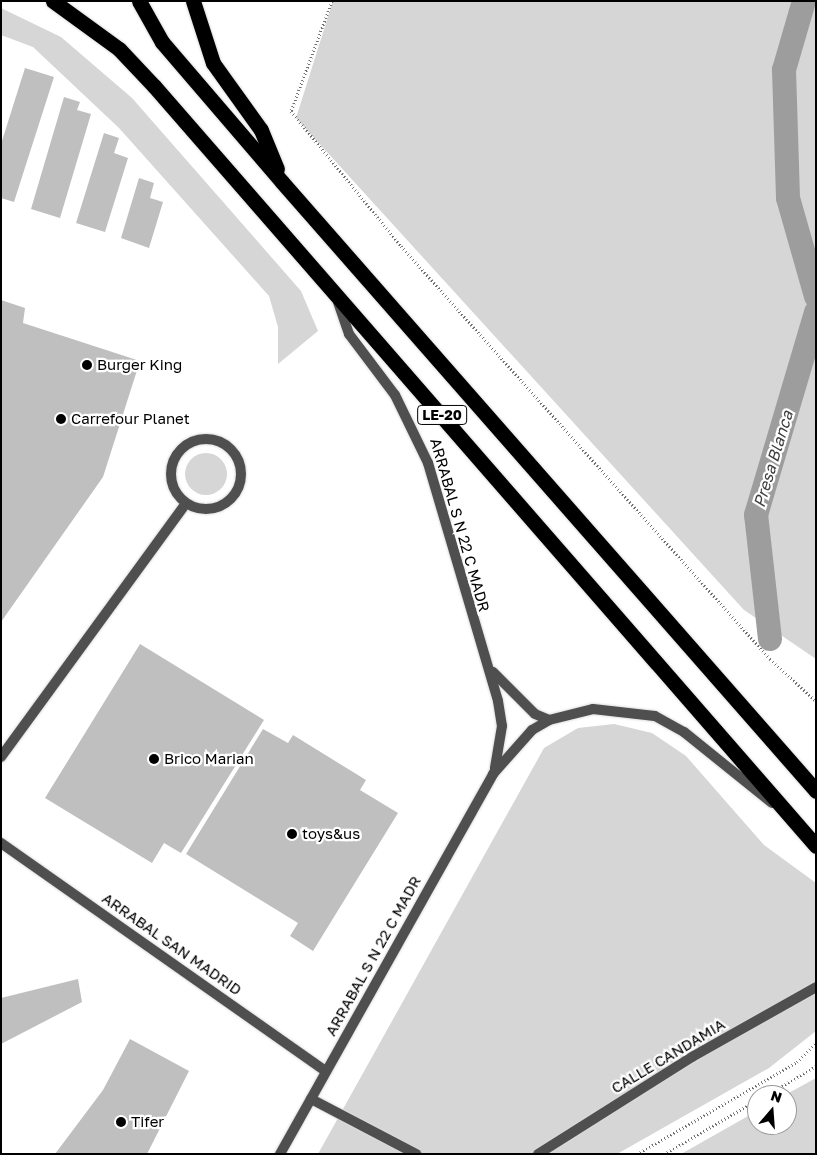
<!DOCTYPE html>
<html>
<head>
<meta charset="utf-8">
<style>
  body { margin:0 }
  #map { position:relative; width:817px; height:1155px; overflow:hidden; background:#fff; font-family:"Golos Text",sans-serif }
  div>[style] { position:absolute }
  .green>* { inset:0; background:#d6d6d6 }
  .round { border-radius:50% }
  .canal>* { height:24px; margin:-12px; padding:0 12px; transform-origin:12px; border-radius:12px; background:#9d9d9d }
  .building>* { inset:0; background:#bfbfbf }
  .path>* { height:3px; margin-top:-1.5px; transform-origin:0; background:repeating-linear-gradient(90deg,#717171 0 1px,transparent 0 3.5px) }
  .roads { filter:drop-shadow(0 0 1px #dbdbdb) drop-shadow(0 0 1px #dbdbdb) }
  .lane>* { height:10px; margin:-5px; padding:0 5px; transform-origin:5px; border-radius:5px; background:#4f4f4f }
  .street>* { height:10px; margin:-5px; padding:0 5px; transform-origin:5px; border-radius:5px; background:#4f4f4f }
  .street>.ring { margin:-5px; padding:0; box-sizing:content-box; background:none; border:10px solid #4f4f4f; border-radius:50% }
  .highway>* { height:15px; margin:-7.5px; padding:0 7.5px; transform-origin:7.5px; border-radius:7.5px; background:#000 }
  .dots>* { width:14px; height:14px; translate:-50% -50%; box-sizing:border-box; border:2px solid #fff; border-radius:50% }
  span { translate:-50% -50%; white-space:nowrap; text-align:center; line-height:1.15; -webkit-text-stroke:4.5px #fff; paint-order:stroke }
  .shield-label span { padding:1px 4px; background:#fff; border:1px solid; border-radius:4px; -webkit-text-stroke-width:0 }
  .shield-label { font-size:14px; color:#000; font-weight:700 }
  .poi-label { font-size:15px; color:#000 }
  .left { translate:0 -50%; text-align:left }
  .street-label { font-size:15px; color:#000 }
  .water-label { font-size:16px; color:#3e3e3e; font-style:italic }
  .frame { position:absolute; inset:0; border:2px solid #000; pointer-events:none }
  .north { position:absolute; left:747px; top:1085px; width:50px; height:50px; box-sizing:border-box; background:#fff; border:1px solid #999; border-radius:50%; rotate:18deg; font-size:14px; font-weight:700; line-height:20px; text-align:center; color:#000 }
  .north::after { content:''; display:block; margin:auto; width:18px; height:22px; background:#000; clip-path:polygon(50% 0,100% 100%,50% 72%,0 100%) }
</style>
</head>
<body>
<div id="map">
  <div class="green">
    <i style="clip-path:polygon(333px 1px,816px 1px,816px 659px,744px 610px,296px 118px)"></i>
    <i style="clip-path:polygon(1px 8px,61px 37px,132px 98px,301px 291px,318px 331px,278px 364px,278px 327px,269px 296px,119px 128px,33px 47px,1px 35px)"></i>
    <i class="round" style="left:185px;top:453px;width:42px;height:42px"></i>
    <i style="clip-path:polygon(614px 724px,652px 733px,686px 756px,764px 845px,816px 883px,816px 1031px,769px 1068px,617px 1154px,318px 1154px,544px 748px,578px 728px)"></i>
    <i style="clip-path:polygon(816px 1078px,816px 1154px,681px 1154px,757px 1111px,757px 1125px,787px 1125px,785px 1095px)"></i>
  </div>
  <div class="canal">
    <i style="left:804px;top:1px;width:72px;rotate:106.2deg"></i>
    <i style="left:784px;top:70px;width:128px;rotate:88.2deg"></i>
    <i style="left:788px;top:198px;width:102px;rotate:74.1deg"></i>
    <i style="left:770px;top:639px;width:125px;rotate:-96.4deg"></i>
    <i style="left:756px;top:515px;width:212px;rotate:-73.5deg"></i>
  </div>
  <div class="building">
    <i style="clip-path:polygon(25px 68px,54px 77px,14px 202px,1px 198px,1px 144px)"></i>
    <i style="clip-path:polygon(64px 97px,80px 102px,77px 110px,91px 114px,60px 218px,31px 209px)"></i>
    <i style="clip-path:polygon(104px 133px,119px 138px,114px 153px,128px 158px,105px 232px,76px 223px)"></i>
    <i style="clip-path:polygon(139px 178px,154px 183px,150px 198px,163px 202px,149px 248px,121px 238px)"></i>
    <i style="clip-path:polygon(1px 300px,25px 308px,23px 323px,140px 361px,103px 477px,1px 622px)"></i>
    <i style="clip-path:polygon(140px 644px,264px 720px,181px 853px,164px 843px,152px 863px,45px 798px)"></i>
    <i style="clip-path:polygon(263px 729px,288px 743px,293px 735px,366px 780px,360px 790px,398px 813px,313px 951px,290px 936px,298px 923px,186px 854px)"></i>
    <i style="clip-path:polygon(78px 979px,82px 1002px,1px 1044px,1px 998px)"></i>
    <i style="clip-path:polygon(130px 1039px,189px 1071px,147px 1154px,55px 1154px,103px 1090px)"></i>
  </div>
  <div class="path">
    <i style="left:332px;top:1px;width:117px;rotate:110.4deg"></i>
    <i style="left:291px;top:111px;width:174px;rotate:50.8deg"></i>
    <i style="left:401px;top:246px;width:554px;rotate:48.22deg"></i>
    <i style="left:770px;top:659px;width:62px;rotate:42.4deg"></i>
    <i style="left:767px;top:1095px;width:57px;rotate:-30.6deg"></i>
    <i style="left:637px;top:1154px;width:185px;rotate:-29.9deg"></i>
    <i style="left:797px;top:1062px;width:27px;rotate:-45deg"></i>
    <i style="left:664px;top:1154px;width:108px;rotate:-30.1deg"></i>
  </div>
  <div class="roads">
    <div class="lane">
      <i style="left:311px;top:1099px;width:119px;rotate:27.6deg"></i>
      <i style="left:538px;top:1154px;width:182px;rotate:-32.2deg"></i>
      <i style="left:692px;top:1057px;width:142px;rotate:-29.4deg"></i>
    </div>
    <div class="street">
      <i style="left:338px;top:302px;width:34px;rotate:71deg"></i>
      <i style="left:349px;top:334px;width:76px;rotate:53deg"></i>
      <i style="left:395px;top:395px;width:76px;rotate:64.1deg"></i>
      <i style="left:428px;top:463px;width:248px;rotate:73.6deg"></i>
      <i style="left:498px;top:701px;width:25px;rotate:81deg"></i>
      <i style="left:502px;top:726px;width:43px;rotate:99.5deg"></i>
      <i class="ring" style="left:171px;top:439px;width:60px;height:60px"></i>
      <i style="left:493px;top:672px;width:59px;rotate:45deg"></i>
      <i style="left:535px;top:714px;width:15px;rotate:23deg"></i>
      <i style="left:1px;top:757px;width:314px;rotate:-53.9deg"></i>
      <i style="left:1px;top:843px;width:397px;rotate:35.1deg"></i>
      <i style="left:280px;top:1154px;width:436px;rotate:-60.7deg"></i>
      <i style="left:493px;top:774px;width:59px;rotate:-48.4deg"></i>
      <i style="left:532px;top:730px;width:20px;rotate:-30deg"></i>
      <i style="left:549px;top:720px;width:45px;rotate:-14deg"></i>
      <i style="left:593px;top:709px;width:62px;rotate:6.4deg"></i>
      <i style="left:655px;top:716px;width:33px;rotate:29deg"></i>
      <i style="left:684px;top:732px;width:113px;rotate:38.9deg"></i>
    </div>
    <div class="highway">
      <i style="left:53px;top:1px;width:82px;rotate:36deg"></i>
      <i style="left:119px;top:49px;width:51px;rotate:46.6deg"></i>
      <i style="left:154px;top:86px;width:1008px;rotate:48.94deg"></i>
      <i style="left:139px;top:1px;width:47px;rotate:60.7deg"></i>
      <i style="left:162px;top:42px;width:184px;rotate:49.4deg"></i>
      <i style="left:282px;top:182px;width:810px;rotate:48.75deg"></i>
      <i style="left:193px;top:1px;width:65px;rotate:72.1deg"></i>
      <i style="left:213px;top:63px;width:82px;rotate:54.4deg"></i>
      <i style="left:261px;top:130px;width:42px;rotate:67.7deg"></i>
    </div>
  </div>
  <div class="dots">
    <i style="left:87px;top:365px;background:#000"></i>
    <i style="left:61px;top:419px;background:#000"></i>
    <i style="left:154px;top:759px;background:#000"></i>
    <i style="left:292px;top:834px;background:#000"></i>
    <i style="left:121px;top:1122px;background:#000"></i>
  </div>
  <div class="shield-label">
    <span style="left:442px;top:415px">LE-20</span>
  </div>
  <div class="poi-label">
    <span class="left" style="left:97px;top:365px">Burger King</span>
    <span class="left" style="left:71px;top:419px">Carrefour Planet</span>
    <span class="left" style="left:164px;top:759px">Brico Marian</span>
    <span class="left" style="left:302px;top:834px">toys&amp;us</span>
    <span class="left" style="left:131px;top:1122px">Tifer</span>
  </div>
  <div class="street-label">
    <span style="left:460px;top:525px;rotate:74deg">ARRABAL S N 22 C MADR</span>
    <span style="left:172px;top:944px;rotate:35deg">ARRABAL SAN MADRID</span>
    <span style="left:373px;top:956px;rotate:-61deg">ARRABAL S N 22 C MADR</span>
    <span style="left:668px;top:1056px;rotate:-31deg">CALLE CANDAMIA</span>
  </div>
  <div class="water-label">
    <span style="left:773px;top:459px;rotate:-73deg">Presa Blanca</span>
  </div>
  <div class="frame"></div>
  <div class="north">N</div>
</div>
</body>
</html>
